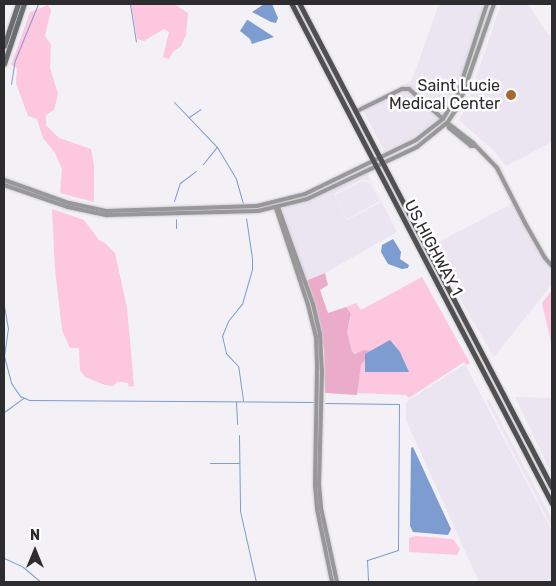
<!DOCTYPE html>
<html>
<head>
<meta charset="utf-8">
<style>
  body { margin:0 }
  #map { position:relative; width:556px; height:586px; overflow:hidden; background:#f3f1f6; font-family:Rubik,sans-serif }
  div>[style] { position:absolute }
  .built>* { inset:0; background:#eae5f1 }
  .green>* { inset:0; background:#fcc7df }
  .forest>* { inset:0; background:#ebacca }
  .water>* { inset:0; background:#7d9ccf }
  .stream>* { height:1px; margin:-0.5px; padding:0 0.5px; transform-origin:0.5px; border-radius:0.5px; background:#7d9ccf }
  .roads { filter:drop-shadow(0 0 1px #cfced2) drop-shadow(0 0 1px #cfced2) }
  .tertiary>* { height:4px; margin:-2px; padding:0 2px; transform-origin:2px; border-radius:2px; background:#98989a }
  .secondary>* { height:4.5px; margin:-2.25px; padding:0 2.25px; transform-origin:2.25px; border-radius:2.25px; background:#6d6e71 }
  .primary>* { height:4.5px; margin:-2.25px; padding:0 2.25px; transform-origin:2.25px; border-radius:2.25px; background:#505053 }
  .dots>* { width:14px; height:14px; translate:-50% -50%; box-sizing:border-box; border:2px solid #fff; border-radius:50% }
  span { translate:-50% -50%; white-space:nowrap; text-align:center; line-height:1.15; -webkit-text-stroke:5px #fff; paint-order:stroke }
  .poi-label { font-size:16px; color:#2d2c2e }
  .right { translate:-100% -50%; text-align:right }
  .street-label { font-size:16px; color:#2d2c2e }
  .frame { position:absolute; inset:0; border:5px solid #2d2c2e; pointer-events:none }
  .north { position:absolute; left:10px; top:526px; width:50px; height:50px; -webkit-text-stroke:4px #fff; paint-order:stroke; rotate:0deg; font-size:14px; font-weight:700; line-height:20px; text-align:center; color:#2d2c2e }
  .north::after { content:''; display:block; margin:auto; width:18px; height:22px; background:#2d2c2e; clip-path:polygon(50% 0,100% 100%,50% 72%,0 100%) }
</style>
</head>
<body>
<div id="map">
  <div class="built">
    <i style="clip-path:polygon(439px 4px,486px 4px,456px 92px,443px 116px,409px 88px,362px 107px,360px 105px,366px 104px,412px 80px)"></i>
    <i style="clip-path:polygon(501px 4px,528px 4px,546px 32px,552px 37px,552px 142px,506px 166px,494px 151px,459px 120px,466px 107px)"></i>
    <i style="clip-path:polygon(402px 91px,408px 91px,440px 119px,415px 139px,385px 153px,363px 110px)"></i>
    <i style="clip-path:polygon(evenodd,367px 173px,397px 232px,325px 273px,306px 281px,282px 208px,307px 201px,367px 173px,363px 179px,371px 182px,381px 202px,347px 220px,334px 194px,363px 179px)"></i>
    <i style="clip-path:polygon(362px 181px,370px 183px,380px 201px,347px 219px,335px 195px)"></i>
    <i style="clip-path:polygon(513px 203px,540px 253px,552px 269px,552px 284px,494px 357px,467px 311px,433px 245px)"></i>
    <i style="clip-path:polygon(465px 364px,552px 531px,552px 582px,479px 582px,406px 420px,406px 402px)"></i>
    <i style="clip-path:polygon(515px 397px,552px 398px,552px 475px,546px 462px)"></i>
    <i style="clip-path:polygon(489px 399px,552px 519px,552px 528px,486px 400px)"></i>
  </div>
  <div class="green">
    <i style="clip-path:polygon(131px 4px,174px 4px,188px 13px,186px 35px,181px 46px,173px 52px,169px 59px,163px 57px,169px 32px,164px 29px,144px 41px,137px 39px)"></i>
    <i style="clip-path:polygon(48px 5px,51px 10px,45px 36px,51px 44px,50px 68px,58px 94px,54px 110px,46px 115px,46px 125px,59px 138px,91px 149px,94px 165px,94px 202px,60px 193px,62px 169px,55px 153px,43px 138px,37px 119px,28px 116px,16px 83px,17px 68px,11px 65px,30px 12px)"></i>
    <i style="clip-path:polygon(52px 209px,84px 220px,99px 240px,105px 243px,115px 253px,127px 308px,134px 386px,129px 387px,128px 383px,123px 382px,117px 382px,113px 386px,105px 385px,85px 377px,80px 370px,79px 348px,70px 348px,62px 330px,55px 269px)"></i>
    <i style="clip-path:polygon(422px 277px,470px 363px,467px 365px,464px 362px,409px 398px,406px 395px,357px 393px,361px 365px,369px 356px,364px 350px,357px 354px,352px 351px,347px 332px,351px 317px,346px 307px,356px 303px,361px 310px)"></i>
    <i style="clip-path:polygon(552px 290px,552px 346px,542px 303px)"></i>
    <i style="clip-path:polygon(416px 536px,453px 539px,460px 549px,457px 555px,409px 552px,409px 538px)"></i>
  </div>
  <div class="forest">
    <i style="clip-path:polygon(325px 273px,328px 285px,320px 290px,328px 313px,346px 307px,351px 314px,347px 332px,352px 351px,355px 354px,364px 350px,373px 351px,361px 365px,357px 395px,325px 393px,324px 349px,306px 281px)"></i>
  </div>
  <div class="water">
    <i style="clip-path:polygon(264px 4px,272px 4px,278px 18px,276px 23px,271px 22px,252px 12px)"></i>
    <i style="clip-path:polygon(247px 20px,248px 20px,274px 37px,252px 44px,250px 39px,240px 31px)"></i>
    <i style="clip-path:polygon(393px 239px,401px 252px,400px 259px,409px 265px,408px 268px,402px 269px,388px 264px,381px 252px,382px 245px)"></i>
    <i style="clip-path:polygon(390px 340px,400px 352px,409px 372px,365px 372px,365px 354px)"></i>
    <i style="clip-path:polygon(413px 447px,451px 529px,448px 535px,413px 532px,410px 526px,411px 448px)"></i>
  </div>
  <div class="stream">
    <i style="left:130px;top:4px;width:38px;rotate:81deg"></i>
    <i style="left:11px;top:84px;width:24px;rotate:-81deg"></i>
    <i style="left:15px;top:60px;width:61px;rotate:-67.7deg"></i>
    <i style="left:174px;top:102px;width:62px;rotate:46.3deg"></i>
    <i style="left:217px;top:147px;width:37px;rotate:59deg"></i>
    <i style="left:236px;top:179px;width:25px;rotate:74deg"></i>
    <i style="left:189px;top:117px;width:14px;rotate:-34deg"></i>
    <i style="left:203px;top:164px;width:22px;rotate:-51deg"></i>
    <i style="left:174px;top:201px;width:19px;rotate:-72deg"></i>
    <i style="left:180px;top:183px;width:20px;rotate:-37deg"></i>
    <i style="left:176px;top:219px;width:9px;rotate:90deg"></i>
    <i style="left:4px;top:306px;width:22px;rotate:80deg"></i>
    <i style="left:8px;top:328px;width:27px;rotate:98deg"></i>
    <i style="left:4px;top:356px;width:28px;rotate:75deg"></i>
    <i style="left:11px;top:383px;width:16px;rotate:55deg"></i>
    <i style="left:20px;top:396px;width:10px;rotate:24deg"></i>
    <i style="left:29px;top:400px;width:284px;rotate:0.4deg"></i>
    <i style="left:243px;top:400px;width:34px;rotate:-98deg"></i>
    <i style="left:238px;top:366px;width:18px;rotate:-133deg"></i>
    <i style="left:226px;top:353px;width:17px;rotate:-103deg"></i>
    <i style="left:222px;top:336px;width:16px;rotate:-68deg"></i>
    <i style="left:228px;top:321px;width:22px;rotate:-51deg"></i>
    <i style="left:242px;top:304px;width:35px;rotate:-74deg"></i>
    <i style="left:252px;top:270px;width:12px;rotate:-90deg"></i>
    <i style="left:252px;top:258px;width:40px;rotate:-98.5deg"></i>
    <i style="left:236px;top:402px;width:22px;rotate:87deg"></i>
    <i style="left:325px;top:403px;width:74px;rotate:0.8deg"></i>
    <i style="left:399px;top:404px;width:146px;rotate:90.4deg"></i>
    <i style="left:398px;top:550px;width:33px;rotate:162deg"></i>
    <i style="left:367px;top:560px;width:22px;rotate:87deg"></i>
    <i style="left:4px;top:412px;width:24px;rotate:-36deg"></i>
    <i style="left:239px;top:435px;width:76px;rotate:89.2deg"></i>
    <i style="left:240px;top:511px;width:73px;rotate:77.3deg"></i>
    <i style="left:210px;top:463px;width:29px"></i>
    <i style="left:4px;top:558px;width:21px;rotate:25deg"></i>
    <i style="left:23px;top:567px;width:23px;rotate:40deg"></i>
  </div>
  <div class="roads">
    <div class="tertiary">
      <i style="left:357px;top:111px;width:50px;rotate:-26.1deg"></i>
      <i style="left:402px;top:89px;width:7px"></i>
      <i style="left:409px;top:89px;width:45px;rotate:41.4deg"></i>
      <i style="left:448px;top:124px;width:4px;rotate:76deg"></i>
      <i style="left:449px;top:128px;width:28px;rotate:39deg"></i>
      <i style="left:471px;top:146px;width:4px"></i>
      <i style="left:449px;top:124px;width:31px;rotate:38deg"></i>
      <i style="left:473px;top:143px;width:35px;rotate:46deg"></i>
      <i style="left:497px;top:168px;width:62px;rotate:63deg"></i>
      <i style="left:525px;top:223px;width:40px;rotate:60.3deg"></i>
      <i style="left:545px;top:258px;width:11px;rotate:49deg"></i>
      <i style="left:4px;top:180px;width:69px;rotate:19.5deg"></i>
      <i style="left:69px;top:203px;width:39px;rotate:12deg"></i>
      <i style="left:107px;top:211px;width:150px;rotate:-1.9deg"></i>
      <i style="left:257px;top:206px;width:49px;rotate:-14deg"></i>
      <i style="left:305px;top:194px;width:123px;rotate:-25.9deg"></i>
      <i style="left:416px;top:140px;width:34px;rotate:-38deg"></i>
      <i style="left:443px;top:119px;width:30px;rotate:-60deg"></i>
      <i style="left:458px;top:93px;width:94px;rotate:-72deg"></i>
      <i style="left:4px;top:185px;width:68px;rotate:19deg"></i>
      <i style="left:68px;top:207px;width:40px;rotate:12deg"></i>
      <i style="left:107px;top:215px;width:151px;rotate:-1.5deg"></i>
      <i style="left:258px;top:211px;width:50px;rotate:-13.8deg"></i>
      <i style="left:307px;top:199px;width:122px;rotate:-25.3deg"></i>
      <i style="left:417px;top:147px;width:38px;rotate:-39deg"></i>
      <i style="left:447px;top:123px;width:22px;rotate:-56deg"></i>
      <i style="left:459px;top:105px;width:107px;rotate:-70.9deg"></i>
      <i style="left:278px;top:207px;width:103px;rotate:70.2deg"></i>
      <i style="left:313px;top:304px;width:32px;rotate:77deg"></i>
      <i style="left:320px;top:335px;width:35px;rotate:87deg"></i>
      <i style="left:322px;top:370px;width:115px;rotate:91.5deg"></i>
      <i style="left:319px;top:485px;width:23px;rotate:85deg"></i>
      <i style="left:321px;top:508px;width:76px;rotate:77.8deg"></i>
      <i style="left:276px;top:208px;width:102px;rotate:71.7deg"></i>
      <i style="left:308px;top:305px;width:32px;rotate:76deg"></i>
      <i style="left:316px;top:336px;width:34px;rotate:88deg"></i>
      <i style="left:317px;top:370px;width:115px;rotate:91deg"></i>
      <i style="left:315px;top:485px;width:24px;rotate:85deg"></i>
      <i style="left:317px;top:509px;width:75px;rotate:78.4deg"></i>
    </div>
    <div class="secondary">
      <i style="left:4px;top:46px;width:44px;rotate:-71.6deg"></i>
      <i style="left:4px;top:64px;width:63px;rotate:-71.6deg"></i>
    </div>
    <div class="primary">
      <i style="left:292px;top:4px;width:563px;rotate:62.48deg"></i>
      <i style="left:300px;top:4px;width:545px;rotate:62.45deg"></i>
    </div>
  </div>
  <div class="dots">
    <i style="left:511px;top:95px;background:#aa6734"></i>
  </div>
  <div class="poi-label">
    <span class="right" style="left:500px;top:95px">Saint Lucie<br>Medical Center</span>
  </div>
  <div class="street-label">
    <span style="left:433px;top:248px;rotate:62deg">US HIGHWAY 1</span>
  </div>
  <div class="frame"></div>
  <div class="north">N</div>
</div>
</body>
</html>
